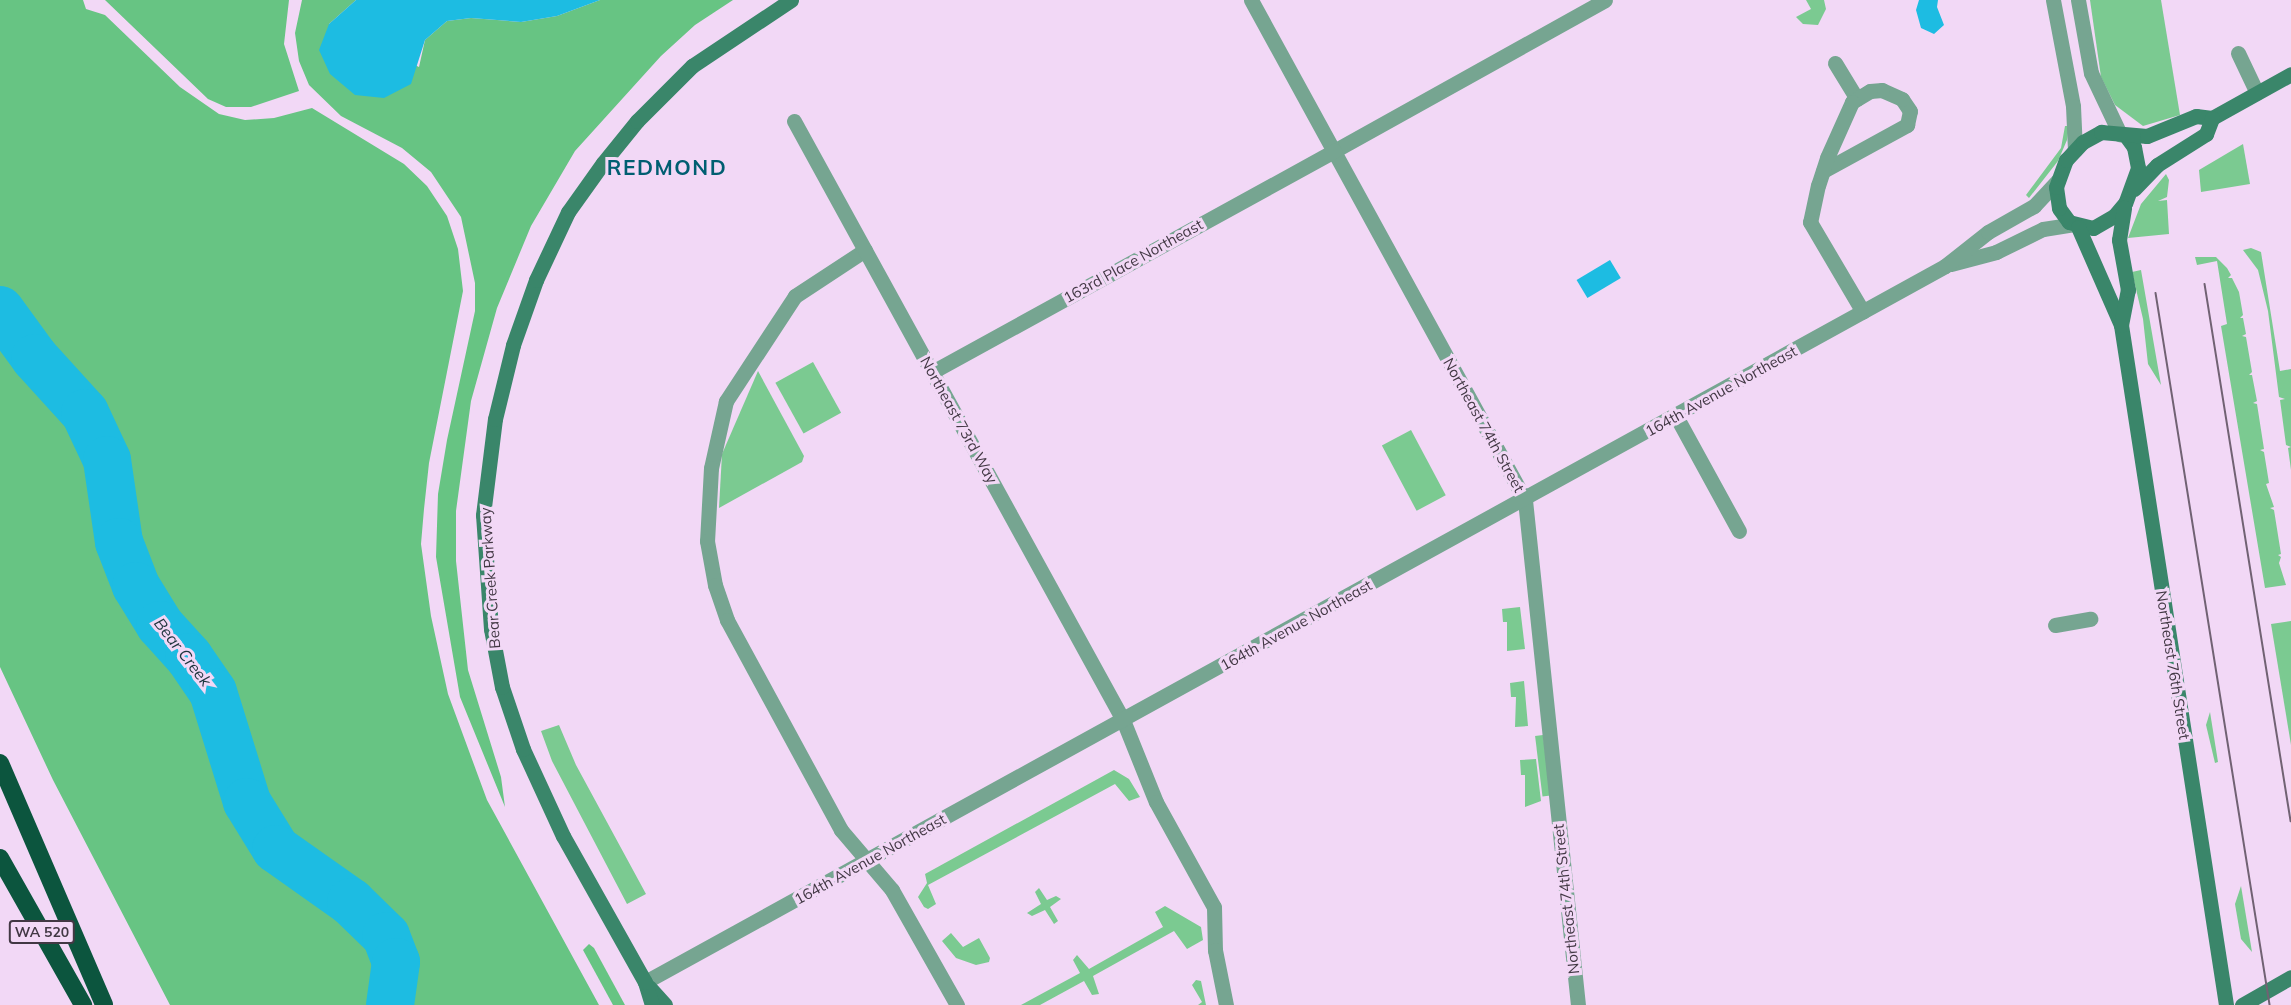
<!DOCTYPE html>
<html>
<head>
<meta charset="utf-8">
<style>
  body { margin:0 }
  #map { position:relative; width:2291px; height:1005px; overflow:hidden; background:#f2d8f6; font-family:Mulish,sans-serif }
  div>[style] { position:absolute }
  .green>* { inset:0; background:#7bca91; transform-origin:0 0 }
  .forest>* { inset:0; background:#67c483 }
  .water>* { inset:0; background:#1dbce2; transform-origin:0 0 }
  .river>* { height:48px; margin:-24px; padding:0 24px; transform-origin:24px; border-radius:24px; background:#1dbce2 }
  .lane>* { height:15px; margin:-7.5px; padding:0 7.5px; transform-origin:7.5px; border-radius:7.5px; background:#76a591 }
  .street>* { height:15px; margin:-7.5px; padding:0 7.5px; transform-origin:7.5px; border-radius:7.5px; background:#76a591 }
  .secondary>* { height:15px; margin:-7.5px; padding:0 7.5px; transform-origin:7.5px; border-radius:7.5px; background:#3a866a }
  .highway>* { height:18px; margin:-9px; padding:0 9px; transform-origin:9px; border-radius:9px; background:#0c553e }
  .tram>* { height:1.5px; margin:-0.75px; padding:0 0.75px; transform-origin:0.75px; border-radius:0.75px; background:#716273 }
  span { translate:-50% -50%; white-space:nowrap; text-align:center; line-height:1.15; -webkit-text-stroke:6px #f2d8f6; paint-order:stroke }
  .shield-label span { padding:2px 4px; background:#f2d8f6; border:2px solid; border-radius:4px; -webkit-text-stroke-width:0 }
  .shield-label { font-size:14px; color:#423844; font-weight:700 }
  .street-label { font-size:15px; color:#423844 }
  .water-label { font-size:16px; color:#1d343c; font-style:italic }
  .district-label { font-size:21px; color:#005e71; font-weight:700; letter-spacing:1.5px }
</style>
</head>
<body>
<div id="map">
  <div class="green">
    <i style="clip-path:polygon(1806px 0,1824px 0,1826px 9px,1818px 25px,1803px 24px,1796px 17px,1811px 9px)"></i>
    <i style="clip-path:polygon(2090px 0,2161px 0,2180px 115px,2143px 126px,2115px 105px,2101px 77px)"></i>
    <i style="clip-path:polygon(2065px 126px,2069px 126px,2067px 140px,2058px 161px,2029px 198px,2026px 195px,2061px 148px)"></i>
    <i style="clip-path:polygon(2243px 144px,2250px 184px,2201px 192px,2199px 170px)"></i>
    <i style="clip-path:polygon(2166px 174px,2169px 180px,2167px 197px,2158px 201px,2167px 200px,2169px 234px,2128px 238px,2141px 204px)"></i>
    <i style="clip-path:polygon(2251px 248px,2261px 252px,2280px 371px,2291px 369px,2291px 470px,2288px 448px,2291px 447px,2286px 445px,2280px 400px,2285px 399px,2279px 397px,2268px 311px,2258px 270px,2243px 250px)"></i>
    <i style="clip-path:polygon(2195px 257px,2216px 257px,2227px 268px,2231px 275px,2228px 278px,2232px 278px,2239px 292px,2243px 315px,2240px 318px,2243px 318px,2246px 334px,2242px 336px,2246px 337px,2252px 372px,2249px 375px,2252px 375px,2257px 401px,2253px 403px,2257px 404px,2264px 449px,2260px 450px,2264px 452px,2269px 483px,2266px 484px,2274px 507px,2270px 508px,2274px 510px,2281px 554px,2278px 555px,2281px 557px,2279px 563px,2286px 585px,2265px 588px,2221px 326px,2227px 324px,2217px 261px,2197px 265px)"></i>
    <i style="clip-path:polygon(2141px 270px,2161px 385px,2148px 364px,2143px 319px,2132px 272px)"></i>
    <i style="left:813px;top:362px;width:58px;height:43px;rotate:61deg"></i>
    <i style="clip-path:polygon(758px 371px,804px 456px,802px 462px,719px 508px,722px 454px)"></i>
    <i style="left:1411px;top:430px;width:74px;height:33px;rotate:62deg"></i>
    <i style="clip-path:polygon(1520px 607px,1525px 649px,1507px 651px,1507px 622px,1503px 622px,1502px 609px)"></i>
    <i style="clip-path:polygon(2291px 621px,2291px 745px,2271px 624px)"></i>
    <i style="clip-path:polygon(1524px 681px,1528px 726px,1515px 727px,1516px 697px,1511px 697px,1510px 683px)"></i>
    <i style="clip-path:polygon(2210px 712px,2218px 762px,2215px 763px,2206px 725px)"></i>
    <i style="clip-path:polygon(559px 725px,576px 765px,646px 894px,627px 904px,552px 761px,541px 731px)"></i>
    <i style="left:1543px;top:735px;width:61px;height:8px;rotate:83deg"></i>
    <i style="clip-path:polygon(1536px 759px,1541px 801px,1525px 807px,1525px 775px,1521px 775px,1520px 760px)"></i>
    <i style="clip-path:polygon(1114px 770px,1129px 779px,1140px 797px,1129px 801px,1115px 784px,928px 885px,936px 904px,928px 909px,924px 907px,918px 897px,927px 883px,925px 874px)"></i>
    <i style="clip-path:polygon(2241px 886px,2252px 952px,2241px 939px,2235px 904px)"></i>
    <i style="clip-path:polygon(1039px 888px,1047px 900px,1056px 896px,1061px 899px,1050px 907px,1058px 921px,1054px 924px,1045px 910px,1032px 916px,1027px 913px,1041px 904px,1035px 892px)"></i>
    <i style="clip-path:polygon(1165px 906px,1201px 927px,1203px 940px,1187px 949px,1174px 931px,1093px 976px,1099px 994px,1092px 995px,1084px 981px,1040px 1005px,1021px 1005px,1080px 973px,1073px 960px,1077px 955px,1089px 969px,1163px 927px,1155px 912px)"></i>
    <i style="clip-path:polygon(951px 933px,963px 947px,979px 938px,990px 958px,989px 962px,976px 965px,956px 958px,942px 941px)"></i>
    <i style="clip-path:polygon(1196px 980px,1201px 981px,1206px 1005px,1198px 1005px,1202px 1002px,1192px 985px)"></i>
  </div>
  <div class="forest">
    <i style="clip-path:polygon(0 0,83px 0,86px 9px,105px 15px,180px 87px,219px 114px,245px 120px,274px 118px,312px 108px,404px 164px,427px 186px,447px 216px,458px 249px,463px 291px,429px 463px,424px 509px,421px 544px,431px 616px,448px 694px,487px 800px,599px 1005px,170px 1005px,53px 780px,0 667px)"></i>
    <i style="clip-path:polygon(105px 0,289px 0,284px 44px,299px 91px,251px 107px,226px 107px,208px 99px)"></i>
    <i style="clip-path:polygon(302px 0,356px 0,329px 24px,419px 67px,425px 40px,447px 21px,471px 18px,521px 22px,557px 16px,600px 0,733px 0,695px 25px,661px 56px,575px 151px,531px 226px,497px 308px,471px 401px,456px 511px,456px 561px,468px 670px,501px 777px,505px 807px,460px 697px,436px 557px,438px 494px,447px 440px,475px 311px,475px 283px,461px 217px,431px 172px,402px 148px,341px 116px,309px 85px,299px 61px,295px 33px)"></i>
    <i style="clip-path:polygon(589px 944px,594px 948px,625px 1005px,613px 1005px,583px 950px)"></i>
  </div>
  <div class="water">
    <i style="clip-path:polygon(356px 0,600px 0,557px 16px,521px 22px,471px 18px,447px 21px,425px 40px,411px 84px,384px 98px,355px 95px,330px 74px,319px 50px,329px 24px)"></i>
    <i style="clip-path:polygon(1919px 0,1938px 0,1937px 7px,1944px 25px,1934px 34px,1921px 28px,1916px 10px)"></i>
    <i style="left:1610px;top:260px;width:21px;height:39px;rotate:59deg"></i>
  </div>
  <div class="river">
    <i style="left:0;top:310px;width:59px;rotate:53.9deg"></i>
    <i style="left:35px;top:358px;width:74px;rotate:47.7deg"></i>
    <i style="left:85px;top:413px;width:52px;rotate:64.9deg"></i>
    <i style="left:107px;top:460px;width:83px;rotate:81.7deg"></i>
    <i style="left:119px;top:542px;width:47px;rotate:68.9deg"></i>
    <i style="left:136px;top:586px;width:46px;rotate:58.4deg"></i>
    <i style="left:160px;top:625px;width:43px;rotate:47.8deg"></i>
    <i style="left:189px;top:657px;width:42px;rotate:55.6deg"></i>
    <i style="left:213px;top:692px;width:115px;rotate:72.8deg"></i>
    <i style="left:247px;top:802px;width:55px;rotate:58.3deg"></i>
    <i style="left:276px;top:849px;width:92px;rotate:35.2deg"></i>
    <i style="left:351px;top:902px;width:49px;rotate:44.2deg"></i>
    <i style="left:386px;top:936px;width:28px;rotate:69deg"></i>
    <i style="left:396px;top:962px;width:43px;rotate:97.9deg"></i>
  </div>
  <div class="lane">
    <i style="left:2238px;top:53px;width:44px;rotate:64.6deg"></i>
    <i style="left:1835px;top:63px;width:42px;rotate:58.6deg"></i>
    <i style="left:1334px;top:151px;width:310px;rotate:-29.1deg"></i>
    <i style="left:1823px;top:171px;width:96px;rotate:-28.7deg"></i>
    <i style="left:1907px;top:125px;width:14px;rotate:-78deg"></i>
    <i style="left:1910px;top:111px;width:14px;rotate:-124deg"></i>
    <i style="left:1902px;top:99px;width:22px;rotate:-156deg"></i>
    <i style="left:1882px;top:90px;width:12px;rotate:175deg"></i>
    <i style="left:1870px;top:91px;width:21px;rotate:149deg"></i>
    <i style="left:1852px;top:102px;width:61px;rotate:114.1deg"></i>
    <i style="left:1827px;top:158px;width:28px;rotate:108deg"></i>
    <i style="left:1818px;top:185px;width:38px;rotate:102deg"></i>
    <i style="left:1810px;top:222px;width:104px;rotate:59.5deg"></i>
    <i style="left:865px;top:250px;width:84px;rotate:146.7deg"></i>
    <i style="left:795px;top:296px;width:126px;rotate:123.3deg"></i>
    <i style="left:726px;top:401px;width:69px;rotate:102.6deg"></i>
    <i style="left:711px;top:468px;width:73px;rotate:93.1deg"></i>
    <i style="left:707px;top:541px;width:45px;rotate:79.7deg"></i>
    <i style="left:715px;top:585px;width:37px;rotate:71deg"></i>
    <i style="left:727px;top:620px;width:239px;rotate:61.5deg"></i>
    <i style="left:841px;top:830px;width:79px;rotate:49.6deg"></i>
    <i style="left:892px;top:890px;width:132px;rotate:60.5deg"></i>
    <i style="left:1676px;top:416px;width:131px;rotate:61.3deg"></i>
    <i style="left:2055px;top:625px;width:36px;rotate:-10deg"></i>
    <i style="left:1123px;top:720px;width:88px;rotate:68.1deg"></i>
    <i style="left:1156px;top:802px;width:120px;rotate:61.1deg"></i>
    <i style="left:1214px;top:907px;width:43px;rotate:88.7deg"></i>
    <i style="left:1215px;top:950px;width:56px;rotate:78.7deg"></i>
  </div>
  <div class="street">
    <i style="left:1251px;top:0;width:570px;rotate:61.28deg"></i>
    <i style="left:1525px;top:500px;width:508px;rotate:84.01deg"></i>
    <i style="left:2053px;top:0;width:108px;rotate:79.3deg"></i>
    <i style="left:2073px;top:106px;width:44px;rotate:87.4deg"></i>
    <i style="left:2078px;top:0;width:74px;rotate:79.9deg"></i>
    <i style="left:2091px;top:73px;width:68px;rotate:64.6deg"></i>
    <i style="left:794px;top:121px;width:683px;rotate:61.22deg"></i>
    <i style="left:1951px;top:264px;width:47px;rotate:-14.9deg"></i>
    <i style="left:1996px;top:252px;width:52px;rotate:-26.1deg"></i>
    <i style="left:2043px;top:229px;width:30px;rotate:-9deg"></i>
    <i style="left:932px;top:372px;width:459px;rotate:-28.8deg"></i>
    <i style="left:645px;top:982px;width:1484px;rotate:-28.84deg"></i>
    <i style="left:1945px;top:266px;width:55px;rotate:-38.3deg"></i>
    <i style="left:1988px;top:232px;width:53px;rotate:-29.5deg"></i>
    <i style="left:2034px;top:206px;width:35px;rotate:-47deg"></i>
  </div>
  <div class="secondary">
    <i style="left:2126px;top:136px;width:14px;rotate:54deg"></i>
    <i style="left:2134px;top:147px;width:21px;rotate:79deg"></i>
    <i style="left:2138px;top:168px;width:37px;rotate:110deg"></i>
    <i style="left:2125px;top:203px;width:17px;rotate:130deg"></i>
    <i style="left:2114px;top:216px;width:24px;rotate:150deg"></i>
    <i style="left:2093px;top:228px;width:25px;rotate:-166deg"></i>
    <i style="left:2069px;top:222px;width:17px;rotate:-126deg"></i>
    <i style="left:2059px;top:208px;width:21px;rotate:-98deg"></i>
    <i style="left:2056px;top:187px;width:29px;rotate:-70deg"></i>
    <i style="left:2066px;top:160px;width:25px;rotate:-47deg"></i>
    <i style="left:2083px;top:142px;width:21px;rotate:-29deg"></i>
    <i style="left:2101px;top:132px;width:46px;rotate:5deg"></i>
    <i style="left:2147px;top:136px;width:53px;rotate:-22.2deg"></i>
    <i style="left:2196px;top:116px;width:16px;rotate:7deg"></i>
    <i style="left:2212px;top:118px;width:90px;rotate:-29.1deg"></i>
    <i style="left:2134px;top:189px;width:33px;rotate:-46deg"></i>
    <i style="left:2157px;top:165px;width:58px;rotate:-32.3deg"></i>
    <i style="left:2206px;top:134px;width:17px;rotate:-69deg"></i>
    <i style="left:2078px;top:227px;width:107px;rotate:66.3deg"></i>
    <i style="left:2121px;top:325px;width:688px;rotate:81.22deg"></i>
    <i style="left:2121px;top:325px;width:36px;rotate:-79deg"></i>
    <i style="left:2128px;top:290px;width:51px;rotate:-100.2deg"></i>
    <i style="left:2119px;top:240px;width:33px;rotate:-81deg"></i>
    <i style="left:649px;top:987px;width:24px;rotate:48deg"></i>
    <i style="left:652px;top:1005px;width:24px;rotate:-107deg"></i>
    <i style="left:645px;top:982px;width:167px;rotate:-119.3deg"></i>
    <i style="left:563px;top:836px;width:96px;rotate:-114.7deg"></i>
    <i style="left:523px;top:749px;width:65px;rotate:-108.7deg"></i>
    <i style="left:502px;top:687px;width:59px;rotate:-100.7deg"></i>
    <i style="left:491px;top:629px;width:114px;rotate:-94deg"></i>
    <i style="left:483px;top:515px;width:97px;rotate:-82.9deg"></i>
    <i style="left:495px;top:419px;width:76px;rotate:-76.3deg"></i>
    <i style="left:513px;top:345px;width:69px;rotate:-70.5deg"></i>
    <i style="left:536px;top:280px;width:75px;rotate:-64.8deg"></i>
    <i style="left:568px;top:212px;width:60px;rotate:-54.5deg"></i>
    <i style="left:603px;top:163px;width:54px;rotate:-51deg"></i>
    <i style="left:637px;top:121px;width:78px;rotate:-45deg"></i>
    <i style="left:692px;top:66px;width:119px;rotate:-33.7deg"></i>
    <i style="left:2242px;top:1005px;width:56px;rotate:-29.7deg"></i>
  </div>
  <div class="highway">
    <i style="left:0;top:763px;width:263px;rotate:66.7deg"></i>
    <i style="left:0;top:858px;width:169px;rotate:60.5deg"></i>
  </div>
  <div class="tram">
    <i style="left:2205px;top:284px;width:544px;rotate:80.9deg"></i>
    <i style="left:2156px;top:293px;width:721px;rotate:80.9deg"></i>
  </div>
  <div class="shield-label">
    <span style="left:42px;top:932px">WA 520</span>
  </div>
  <div class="street-label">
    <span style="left:1133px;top:261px;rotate:-29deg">163rd Place Northeast</span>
    <span style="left:1721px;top:391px;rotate:-29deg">164th Avenue Northeast</span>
    <span style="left:959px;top:420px;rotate:61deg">Northeast 73rd Way</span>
    <span style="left:1484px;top:425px;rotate:61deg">Northeast 74th Street</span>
    <span style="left:490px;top:578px;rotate:-94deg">Bear Creek Parkway</span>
    <span style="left:1296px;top:625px;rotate:-29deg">164th Avenue Northeast</span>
    <span style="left:2173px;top:665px;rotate:81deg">Northeast 76th Street</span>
    <span style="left:870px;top:859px;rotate:-29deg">164th Avenue Northeast</span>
    <span style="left:1566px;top:899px;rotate:-96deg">Northeast 74th Street</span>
  </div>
  <div class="water-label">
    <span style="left:183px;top:652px;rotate:52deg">Bear Creek</span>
  </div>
  <div class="district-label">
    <span style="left:667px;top:167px">REDMOND</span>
  </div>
</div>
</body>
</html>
